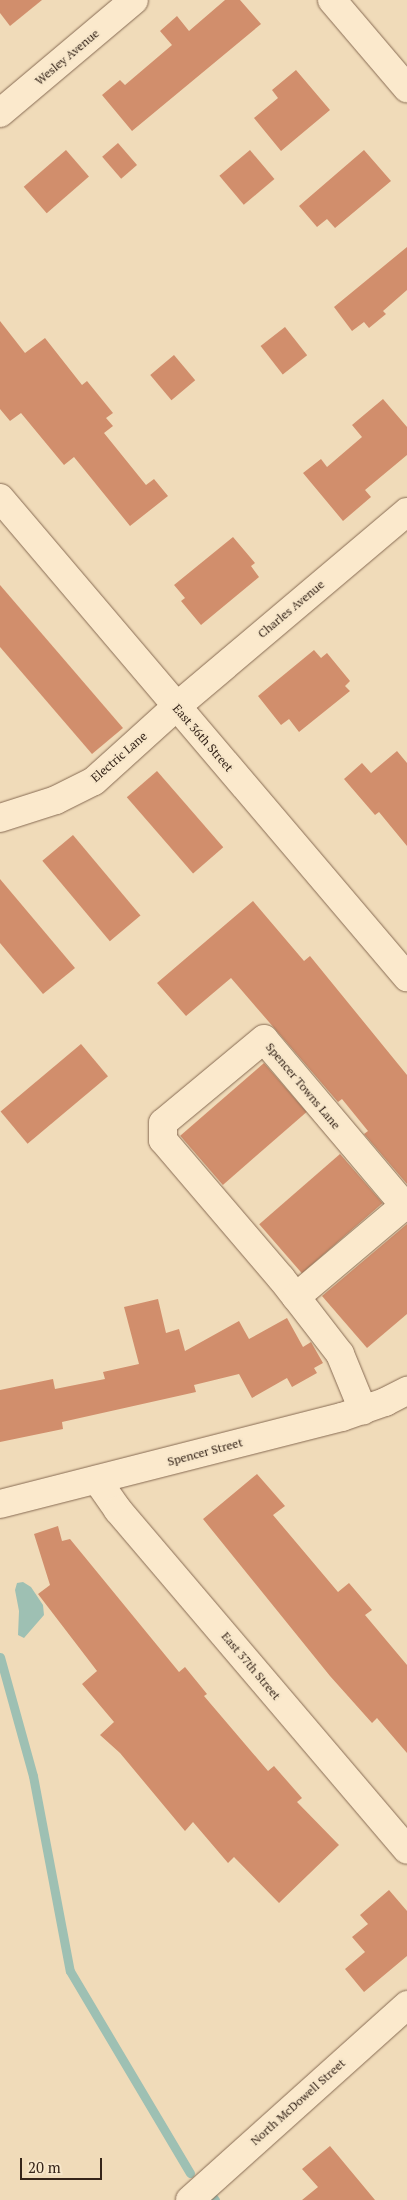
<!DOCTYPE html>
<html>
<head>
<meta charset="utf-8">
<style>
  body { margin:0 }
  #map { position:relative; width:407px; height:2200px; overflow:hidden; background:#f0dbb9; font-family:"PT Serif",serif }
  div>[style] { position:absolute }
  .water>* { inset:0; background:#9ec0b3 }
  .stream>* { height:9px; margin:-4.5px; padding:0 4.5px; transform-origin:4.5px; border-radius:4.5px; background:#9ec0b3 }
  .building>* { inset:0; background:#d18e6c; transform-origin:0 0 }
  .roads { filter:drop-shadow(0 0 1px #876b53) drop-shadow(0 0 1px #876b53) }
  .minor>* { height:28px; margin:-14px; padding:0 14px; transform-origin:14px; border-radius:14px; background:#fbe9cc }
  span { translate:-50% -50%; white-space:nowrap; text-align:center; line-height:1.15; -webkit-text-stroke:4px #f7e6c9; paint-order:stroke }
  .street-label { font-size:12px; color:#352419 }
  .scale { position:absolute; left:20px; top:2158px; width:82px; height:22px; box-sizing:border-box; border:2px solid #352419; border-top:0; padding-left:6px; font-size:15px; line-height:18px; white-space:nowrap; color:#352419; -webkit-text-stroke:4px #f7e6c9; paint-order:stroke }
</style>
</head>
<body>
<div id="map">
  <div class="water">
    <i style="clip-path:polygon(23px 1582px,31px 1587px,43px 1605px,44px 1615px,24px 1638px,18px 1635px,19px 1611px,15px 1590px,17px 1583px)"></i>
  </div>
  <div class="stream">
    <i style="left:0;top:1657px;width:123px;rotate:74.5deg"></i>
    <i style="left:33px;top:1776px;width:198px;rotate:79.3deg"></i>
    <i style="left:70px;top:1971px;width:235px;rotate:59.3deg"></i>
    <i style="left:212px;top:2196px;width:5px;rotate:53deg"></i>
  </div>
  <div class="building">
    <i style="clip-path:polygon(0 0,42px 0,10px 26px,0 13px)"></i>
    <i style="clip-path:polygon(225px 0,240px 0,261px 24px,132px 131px,102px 95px,120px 80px,125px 85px,172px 45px,160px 31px,177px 16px,189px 31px)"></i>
    <i style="clip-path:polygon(296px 70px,330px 110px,281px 151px,254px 118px,278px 98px,272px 90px)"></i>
    <i style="left:118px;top:143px;width:29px;height:21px;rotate:49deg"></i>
    <i style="left:66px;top:150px;width:35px;height:56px;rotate:49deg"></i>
    <i style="left:250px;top:150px;width:38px;height:40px;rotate:50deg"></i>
    <i style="clip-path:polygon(364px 150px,391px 181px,335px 228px,327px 219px,317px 227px,299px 206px)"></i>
    <i style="clip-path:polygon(407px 247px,407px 290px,383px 311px,386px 314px,369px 328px,364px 322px,352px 331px,334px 307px)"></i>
    <i style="clip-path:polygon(0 321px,25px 353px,45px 338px,82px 385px,87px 381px,113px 413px,106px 418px,113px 426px,104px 433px,146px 485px,154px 479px,168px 496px,130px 526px,74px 457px,64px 465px,21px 413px,10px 421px,0 409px)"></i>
    <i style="left:285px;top:327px;width:36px;height:31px;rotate:52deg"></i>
    <i style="left:174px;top:355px;width:33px;height:31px;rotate:50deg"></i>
    <i style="clip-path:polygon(383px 399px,407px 427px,407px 455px,365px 490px,371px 497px,343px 521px,303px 473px,321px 459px,327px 467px,362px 437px,352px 425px)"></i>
    <i style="clip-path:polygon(233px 537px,255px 563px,251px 566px,259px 577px,201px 625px,181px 601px,185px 598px,174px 585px)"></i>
    <i style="clip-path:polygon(0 585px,123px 728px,92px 754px,0 647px)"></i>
    <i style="clip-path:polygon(314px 650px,321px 658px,327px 653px,350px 681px,345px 686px,350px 691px,299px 732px,289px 719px,281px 725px,258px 696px)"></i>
    <i style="clip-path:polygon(397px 751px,407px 763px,407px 846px,379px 812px,375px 815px,344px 779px,362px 763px,371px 773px)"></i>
    <i style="left:157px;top:771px;width:101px;height:40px;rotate:49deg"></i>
    <i style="left:73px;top:835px;width:105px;height:40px;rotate:50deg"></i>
    <i style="clip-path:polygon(0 879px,75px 968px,43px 994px,0 943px)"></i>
    <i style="clip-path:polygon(253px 901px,304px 961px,310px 956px,407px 1075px,407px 1184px,364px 1134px,368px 1131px,342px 1099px,338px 1102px,231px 978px,186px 1016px,157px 983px)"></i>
    <i style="left:81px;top:1044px;width:42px;height:105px;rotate:50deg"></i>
    <i style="left:264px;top:1063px;width:65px;height:111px;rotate:49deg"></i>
    <i style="left:340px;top:1154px;width:65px;height:107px;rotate:49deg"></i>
    <i style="clip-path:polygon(407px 1224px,407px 1314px,367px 1348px,322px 1296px)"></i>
    <i style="clip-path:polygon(158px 1299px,166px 1333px,179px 1329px,185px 1351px,239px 1321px,249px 1339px,287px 1318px,303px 1347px,311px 1342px,323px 1363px,314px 1368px,317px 1373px,292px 1387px,287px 1378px,252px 1398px,239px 1374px,194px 1385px,196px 1392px,62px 1422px,63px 1429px,0 1442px,0 1390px,53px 1379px,55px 1389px,105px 1379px,103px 1372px,139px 1364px,124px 1307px)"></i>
    <i style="clip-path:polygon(257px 1474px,285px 1506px,273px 1515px,338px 1592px,349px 1583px,372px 1610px,365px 1615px,407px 1665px,407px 1753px,377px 1718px,372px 1723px,330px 1676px,203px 1519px)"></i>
    <i style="clip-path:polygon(58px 1526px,62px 1541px,70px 1539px,179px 1672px,185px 1667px,207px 1694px,204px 1696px,268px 1771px,274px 1766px,302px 1798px,297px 1802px,339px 1845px,279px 1903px,234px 1857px,228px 1863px,193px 1822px,185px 1831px,120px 1753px,100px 1735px,114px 1722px,82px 1684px,97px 1671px,38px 1594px,50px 1585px,34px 1534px)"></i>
    <i style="clip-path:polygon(389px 1890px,407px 1911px,407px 1956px,364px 1992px,345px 1969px,365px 1952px,352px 1937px,368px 1924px,360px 1915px)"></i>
    <i style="clip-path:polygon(330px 2146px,375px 2200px,302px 2200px,318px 2187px,302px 2169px)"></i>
  </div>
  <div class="roads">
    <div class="minor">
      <i style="left:332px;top:0;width:116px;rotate:49.6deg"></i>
      <i style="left:0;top:113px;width:175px;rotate:-40.1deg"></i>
      <i style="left:0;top:498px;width:629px;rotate:49.65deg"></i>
      <i style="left:0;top:818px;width:59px;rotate:-17.8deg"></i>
      <i style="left:56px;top:800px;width:42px;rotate:-26.6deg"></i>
      <i style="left:94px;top:781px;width:110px;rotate:-42.1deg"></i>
      <i style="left:176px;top:707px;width:302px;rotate:-40.2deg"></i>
      <i style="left:296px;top:1297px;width:136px;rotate:-40.2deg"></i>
      <i style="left:400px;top:1209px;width:10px;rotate:-96deg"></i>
      <i style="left:399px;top:1199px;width:209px;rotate:-130.2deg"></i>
      <i style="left:264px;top:1039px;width:131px;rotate:140.3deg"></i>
      <i style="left:163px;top:1123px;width:17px;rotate:90deg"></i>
      <i style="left:163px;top:1140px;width:182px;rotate:49.5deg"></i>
      <i style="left:281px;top:1278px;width:24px;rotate:52deg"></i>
      <i style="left:296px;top:1297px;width:72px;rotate:52.3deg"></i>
      <i style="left:340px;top:1354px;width:61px;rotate:67.7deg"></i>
      <i style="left:97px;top:1480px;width:37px;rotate:55deg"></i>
      <i style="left:118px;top:1510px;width:446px;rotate:49.6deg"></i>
      <i style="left:0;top:1504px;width:353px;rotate:-14.3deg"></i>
      <i style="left:342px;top:1417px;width:46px;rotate:-19.2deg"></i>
      <i style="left:385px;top:1402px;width:25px;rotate:-27deg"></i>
      <i style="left:190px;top:2200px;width:292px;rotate:-41.9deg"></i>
    </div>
  </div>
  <div class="street-label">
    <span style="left:67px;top:57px;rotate:-40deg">Wesley Avenue</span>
    <span style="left:291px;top:609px;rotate:-40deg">Charles Avenue</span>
    <span style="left:203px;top:738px;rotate:49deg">East 36th Street</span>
    <span style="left:119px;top:757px;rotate:-41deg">Electric Lane</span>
    <span style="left:303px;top:1086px;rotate:50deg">Spencer Towns Lane</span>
    <span style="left:205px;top:1452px;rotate:-15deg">Spencer Street</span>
    <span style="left:251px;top:1666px;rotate:50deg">East 37th Street</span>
    <span style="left:298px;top:2102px;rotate:-42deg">North McDowell Street</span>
  </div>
  <div class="scale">20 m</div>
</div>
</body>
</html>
